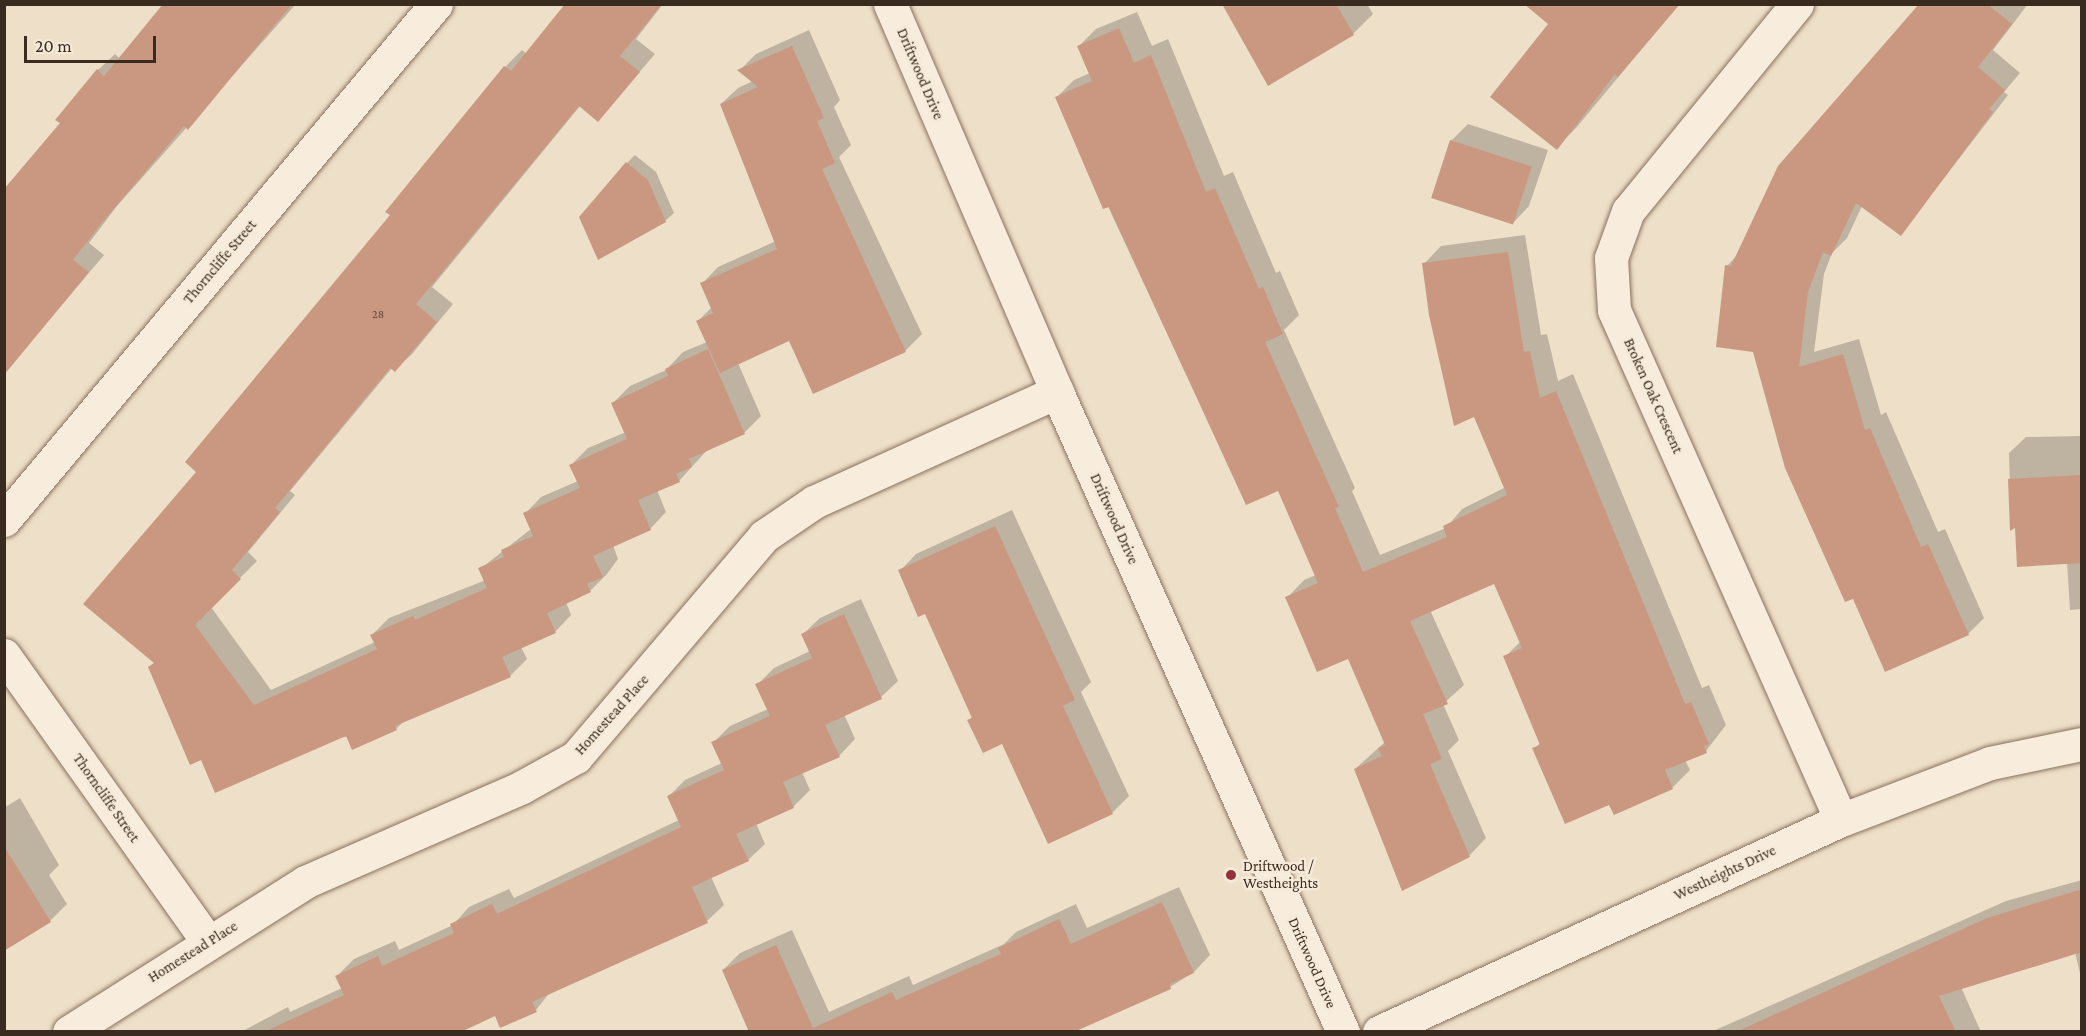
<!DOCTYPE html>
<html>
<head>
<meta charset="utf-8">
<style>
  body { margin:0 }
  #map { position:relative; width:2086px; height:1036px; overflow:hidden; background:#eedfc8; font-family:"Crimson Pro",serif }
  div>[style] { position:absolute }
  .shadow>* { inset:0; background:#0003 }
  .building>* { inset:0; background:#ca9880; transform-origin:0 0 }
  .roads { filter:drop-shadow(0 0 2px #89715e) drop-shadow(0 0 2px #89715e) }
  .minor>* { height:33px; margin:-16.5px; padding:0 16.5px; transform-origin:16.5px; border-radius:16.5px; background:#f8eddc }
  .dots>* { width:16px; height:16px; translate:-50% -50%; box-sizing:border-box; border:3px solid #f5ead8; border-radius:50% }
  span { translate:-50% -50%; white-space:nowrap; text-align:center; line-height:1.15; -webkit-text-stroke:5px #f5ead8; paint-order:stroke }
  .number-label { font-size:12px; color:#5e4639 }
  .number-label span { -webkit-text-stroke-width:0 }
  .street-label { font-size:15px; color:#3a2b21 }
  .poi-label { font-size:15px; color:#3a2b21 }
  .left { translate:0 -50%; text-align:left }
  .frame { position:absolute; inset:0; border:6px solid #3a2b21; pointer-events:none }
  .scale { position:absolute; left:24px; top:36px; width:132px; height:27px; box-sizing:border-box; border:3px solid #3a2b21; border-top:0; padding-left:8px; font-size:18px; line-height:21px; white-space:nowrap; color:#3a2b21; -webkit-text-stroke:4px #f5ead8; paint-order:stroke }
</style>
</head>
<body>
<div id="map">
  <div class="shadow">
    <i style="clip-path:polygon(165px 4px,296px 4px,117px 206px,89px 243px,104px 255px,13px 363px,62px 123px,98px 70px,115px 54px,120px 59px)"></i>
    <i style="clip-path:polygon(567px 4px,663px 4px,636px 39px,655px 54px,598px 120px,580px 106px,432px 287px,453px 304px,412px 354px,395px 370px,392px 368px,290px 491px,295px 495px,248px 552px,257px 561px,211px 607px,271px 690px,375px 642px,372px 635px,389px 618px,486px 580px,480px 569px,531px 529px,525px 514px,541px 497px,578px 481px,571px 465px,588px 448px,626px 432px,613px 403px,630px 386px,666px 370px,683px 352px,707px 342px,698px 321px,712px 307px,702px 284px,718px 267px,776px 241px,721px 104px,738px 88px,753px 81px,740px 70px,756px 54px,809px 30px,840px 100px,834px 107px,851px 145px,839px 157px,922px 334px,905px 351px,790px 339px,738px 363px,761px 416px,745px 432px,709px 448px,679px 481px,657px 490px,666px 512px,650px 529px,613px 545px,618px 559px,607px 574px,590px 591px,566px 602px,571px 615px,555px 632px,521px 647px,527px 659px,510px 676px,405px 720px,396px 729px,202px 759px,150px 667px,155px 662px,199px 472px,392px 215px,388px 212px,505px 67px,522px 50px,527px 54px)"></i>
    <i style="clip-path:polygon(1224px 4px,1367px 4px,1373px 14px,1353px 34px)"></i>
    <i style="clip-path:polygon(1679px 4px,1576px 128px,1556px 148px,1550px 24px)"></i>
    <i style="clip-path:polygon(1920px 4px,2028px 4px,1993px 50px,2020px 73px,2004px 92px,2008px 95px,1901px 234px,1862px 206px,1847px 238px,1832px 253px,1824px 274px,1814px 352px,1859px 339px,1881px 415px,1886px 412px,1938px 532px,1945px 529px,1984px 618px,1968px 634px,1754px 350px,1727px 266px,1738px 254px,1780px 167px)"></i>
    <i style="clip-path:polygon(1137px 12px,1152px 46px,1168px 39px,1224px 176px,1233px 172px,1276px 273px,1280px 271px,1299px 315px,1284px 330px,1355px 488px,1352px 491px,1380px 555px,1446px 528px,1462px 509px,1506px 487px,1424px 264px,1441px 246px,1525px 235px,1541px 335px,1547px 334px,1558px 381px,1573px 374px,1702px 688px,1709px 685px,1726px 725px,1706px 751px,1685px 760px,1690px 770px,1672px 788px,1610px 803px,1534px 749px,1540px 743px,1505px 657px,1521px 641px,1495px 582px,1430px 610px,1464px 685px,1443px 704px,1459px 740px,1448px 751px,1486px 838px,1469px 856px,1355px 769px,1385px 742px,1349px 657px,1287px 598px,1304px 580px,1316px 575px,1279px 489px,1189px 370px,1185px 372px,1057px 97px,1074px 80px,1090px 73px,1078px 47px,1096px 29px)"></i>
    <i style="clip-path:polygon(1468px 124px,1548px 150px,1529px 206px,1513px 223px,1451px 141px)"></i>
    <i style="clip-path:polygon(635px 155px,656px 172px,674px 213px,665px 221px,627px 163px)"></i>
    <i style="clip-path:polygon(2082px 436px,2082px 609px,2070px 610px,2067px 562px,2017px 526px,2011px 528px,2009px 453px,2026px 437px)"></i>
    <i style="clip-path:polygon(1012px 510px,1091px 682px,1081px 692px,1129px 796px,1112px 813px,969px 720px,973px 716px,926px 612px,900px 571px,916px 554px)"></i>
    <i style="clip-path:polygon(861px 599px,898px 681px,881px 697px,844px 714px,855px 739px,839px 756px,802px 772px,810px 790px,793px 807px,756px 823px,765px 844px,748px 860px,711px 877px,724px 905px,707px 921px,551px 991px,536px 1010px,495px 1014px,457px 1032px,241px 1032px,288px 1007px,290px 1012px,342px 988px,337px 976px,354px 959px,395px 941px,399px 950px,453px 925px,469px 907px,509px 889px,514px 898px,679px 820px,669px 796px,685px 780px,722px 763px,713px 743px,730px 726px,768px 709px,757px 685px,774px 668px,810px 651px,803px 634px,820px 618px)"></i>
    <i style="clip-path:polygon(20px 798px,59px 865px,49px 875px,67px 904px,50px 921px,4px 949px,4px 808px)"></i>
    <i style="clip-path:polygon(2082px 880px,2082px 982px,2075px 952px,1961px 987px,1981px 1032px,1711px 1032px,2006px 901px)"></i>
    <i style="clip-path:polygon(1179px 887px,1210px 955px,1194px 972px,1170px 987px,1027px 1032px,751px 1032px,723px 970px,740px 953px,792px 930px,829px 1012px,909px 976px,913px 985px,1004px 944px,1016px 932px,1076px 904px,1087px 928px)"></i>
  </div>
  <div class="building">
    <i style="clip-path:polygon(163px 4px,292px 4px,188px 130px,184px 126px,101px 224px,73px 260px,89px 272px,4px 375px,4px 189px,60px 123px,55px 120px,97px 69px,104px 76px)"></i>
    <i style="clip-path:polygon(565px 4px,662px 4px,620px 56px,640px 72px,598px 122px,579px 106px,416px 304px,437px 322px,395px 372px,390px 368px,275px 508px,280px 512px,232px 570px,241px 579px,195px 625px,254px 705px,377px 649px,370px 635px,413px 616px,415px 620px,487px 588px,478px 568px,504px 557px,501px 550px,533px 536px,523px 513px,580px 488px,569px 465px,627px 439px,611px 403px,668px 376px,665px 369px,708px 349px,745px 434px,689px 459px,692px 467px,676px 474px,680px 482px,638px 500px,651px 530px,593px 556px,603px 577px,587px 584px,591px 592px,547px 613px,556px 633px,502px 657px,511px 677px,395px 726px,397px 730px,352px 750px,346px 736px,215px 793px,201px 760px,190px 765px,148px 667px,154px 663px,83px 604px,196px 472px,185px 462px,390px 215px,385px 212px,504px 66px,511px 71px)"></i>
    <i style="clip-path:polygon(1222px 4px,1336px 4px,1354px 35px,1268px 86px)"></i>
    <i style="clip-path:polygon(1524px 4px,1680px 4px,1618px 77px,1615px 74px,1557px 150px,1490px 97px,1548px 24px)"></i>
    <i style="clip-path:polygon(1919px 4px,1987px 4px,2012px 24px,1978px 67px,2005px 90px,1989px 109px,1993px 112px,1901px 236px,1856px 203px,1831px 256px,1823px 252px,1808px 292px,1799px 367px,1843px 354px,1865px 430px,1870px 428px,1921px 547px,1928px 544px,1969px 635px,1885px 672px,1853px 599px,1845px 602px,1785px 468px,1753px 352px,1716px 347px,1725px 265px,1731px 266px,1778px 166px)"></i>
    <i style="clip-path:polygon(1119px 28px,1134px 63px,1151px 55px,1206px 192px,1215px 188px,1259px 289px,1263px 287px,1283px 334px,1265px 342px,1339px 507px,1335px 508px,1363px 572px,1447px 537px,1443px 526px,1507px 495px,1474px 417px,1454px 426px,1429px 315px,1422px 263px,1508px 252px,1524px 352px,1530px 351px,1540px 398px,1556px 391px,1685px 704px,1691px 702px,1709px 744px,1704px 746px,1707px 753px,1665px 770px,1673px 789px,1614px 815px,1609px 805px,1565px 824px,1532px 748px,1540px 745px,1503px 656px,1522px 648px,1494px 584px,1410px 621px,1448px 704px,1423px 714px,1442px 759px,1430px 764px,1470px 857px,1402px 891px,1354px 769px,1382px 756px,1378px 748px,1385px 745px,1348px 659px,1317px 672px,1285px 597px,1318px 583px,1278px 491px,1246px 505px,1109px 207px,1103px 209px,1055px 97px,1092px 81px,1077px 46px)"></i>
    <i style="clip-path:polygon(792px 46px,824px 118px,817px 121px,835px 163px,822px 169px,906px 352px,813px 394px,789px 341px,720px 373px,696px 321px,713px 313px,700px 283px,777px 249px,720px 104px,758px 87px,737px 70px)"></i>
    <i style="left:1450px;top:140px;width:86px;height:61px;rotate:18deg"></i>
    <i style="clip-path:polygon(626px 162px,648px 180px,666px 222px,598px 260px,579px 217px)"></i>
    <i style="clip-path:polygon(2082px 475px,2082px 563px,2017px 567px,2015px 528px,2010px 531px,2008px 479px)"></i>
    <i style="clip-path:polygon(995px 526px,1075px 700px,1063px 706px,1113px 814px,1048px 844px,1002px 744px,983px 753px,967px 720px,972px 718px,925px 614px,918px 617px,898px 570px)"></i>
    <i style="clip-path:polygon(844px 614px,882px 699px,825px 725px,840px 757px,783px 782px,794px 808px,736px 834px,749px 861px,692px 887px,708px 923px,532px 1002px,537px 1012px,500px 1028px,495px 1016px,461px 1032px,264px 1032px,344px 995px,335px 976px,378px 956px,382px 966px,454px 933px,450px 924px,492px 904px,497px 914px,681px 827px,667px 796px,724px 770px,711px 742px,770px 716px,755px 684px,812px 658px,801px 634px)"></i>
    <i style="clip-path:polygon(4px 846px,51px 922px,4px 951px)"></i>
    <i style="clip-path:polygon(2082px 889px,2082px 952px,1939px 996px,1956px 1032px,1736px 1032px,1987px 918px)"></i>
    <i style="clip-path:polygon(1162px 902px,1194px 973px,1170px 984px,1171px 989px,1074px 1032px,749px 1032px,722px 970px,776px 945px,813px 1028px,892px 992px,896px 1000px,1001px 954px,998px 948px,1059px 919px,1071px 944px)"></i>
  </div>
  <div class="roads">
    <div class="minor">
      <i style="left:890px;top:4px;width:422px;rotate:66.7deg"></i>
      <i style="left:1057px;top:392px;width:701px;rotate:65.92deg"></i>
      <i style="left:1797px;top:4px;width:267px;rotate:129.2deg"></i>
      <i style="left:1628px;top:211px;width:50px;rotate:109.9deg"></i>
      <i style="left:1611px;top:258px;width:52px;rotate:86.7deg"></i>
      <i style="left:1614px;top:310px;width:558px;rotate:66.01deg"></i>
      <i style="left:4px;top:520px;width:673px;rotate:-50.06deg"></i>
      <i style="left:4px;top:655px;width:352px;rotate:54.6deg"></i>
      <i style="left:69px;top:1032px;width:280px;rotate:-32.4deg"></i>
      <i style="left:305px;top:882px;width:237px;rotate:-23.6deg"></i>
      <i style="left:522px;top:787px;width:62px;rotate:-29.1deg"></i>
      <i style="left:576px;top:757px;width:290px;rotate:-49.6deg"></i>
      <i style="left:764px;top:536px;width:60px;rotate:-34.2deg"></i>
      <i style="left:814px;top:502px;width:267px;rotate:-24.4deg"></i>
      <i style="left:1379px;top:1032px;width:508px;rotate:-24.65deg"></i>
      <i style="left:1841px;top:820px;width:160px;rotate:-20.9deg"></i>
      <i style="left:1990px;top:763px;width:94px;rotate:-11.7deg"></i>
    </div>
  </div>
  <div class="dots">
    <i style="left:1231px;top:875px;background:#972f39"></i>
  </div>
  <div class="number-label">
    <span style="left:378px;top:315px">28</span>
  </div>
  <div class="street-label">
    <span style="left:920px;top:74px;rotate:67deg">Driftwood Drive</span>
    <span style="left:220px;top:262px;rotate:-50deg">Thorncliffe Street</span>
    <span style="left:1653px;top:396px;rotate:66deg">Broken Oak Crescent</span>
    <span style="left:1114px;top:519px;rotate:66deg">Driftwood Drive</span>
    <span style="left:612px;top:715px;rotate:-48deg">Homestead Place</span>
    <span style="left:106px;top:798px;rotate:55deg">Thorncliffe Street</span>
    <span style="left:1725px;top:873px;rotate:-25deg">Westheights Drive</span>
    <span style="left:193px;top:952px;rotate:-32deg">Homestead Place</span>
    <span style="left:1312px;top:963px;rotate:66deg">Driftwood Drive</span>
  </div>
  <div class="poi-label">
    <span class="left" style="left:1243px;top:875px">Driftwood /<br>Westheights</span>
  </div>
  <div class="frame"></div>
  <div class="scale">20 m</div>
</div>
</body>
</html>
